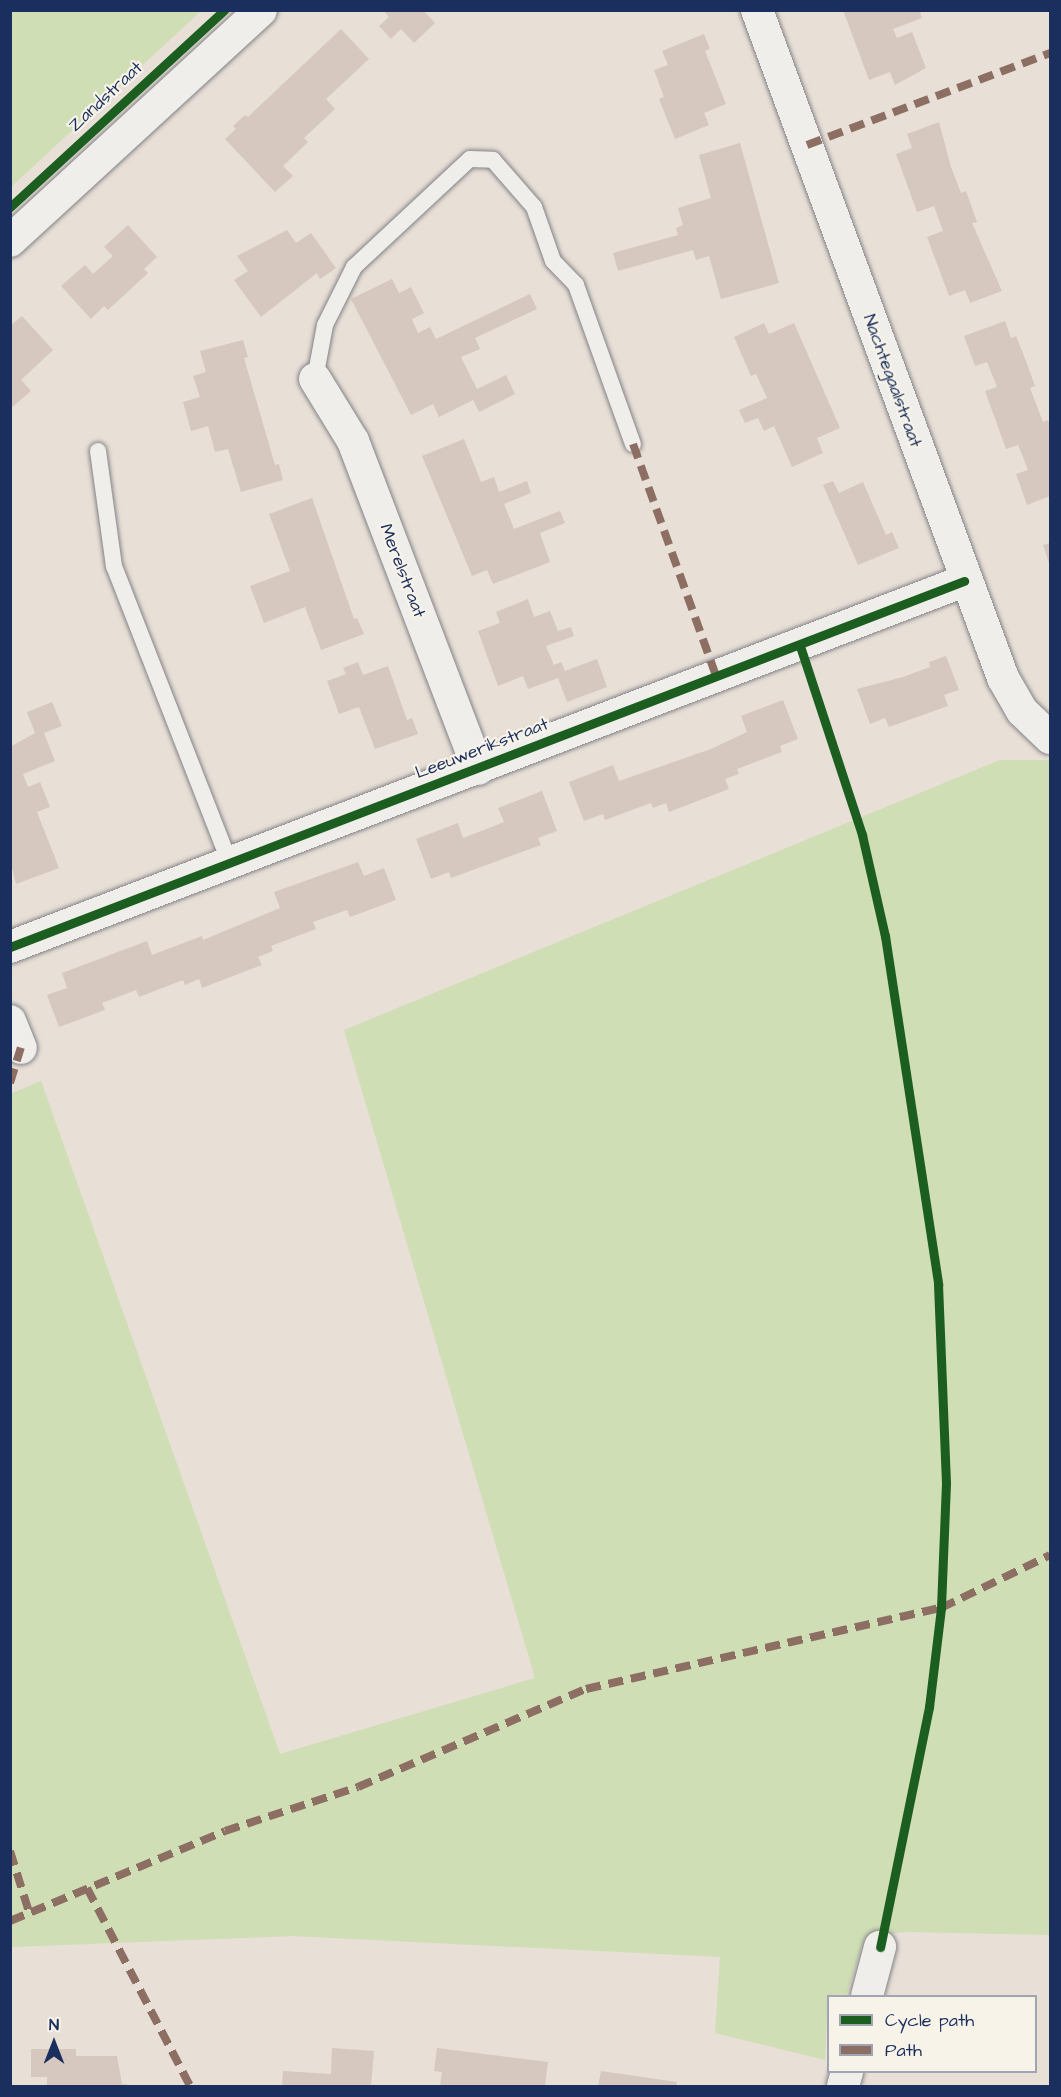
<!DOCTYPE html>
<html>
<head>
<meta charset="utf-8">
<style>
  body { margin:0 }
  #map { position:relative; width:1061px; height:2097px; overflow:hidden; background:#e8dfd6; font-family:"Architects Daughter",sans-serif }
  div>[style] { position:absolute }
  .green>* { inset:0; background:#cfdeb4 }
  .building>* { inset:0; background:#d6c8be }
  .roads { filter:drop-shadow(0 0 2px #838388) drop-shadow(0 0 2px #838388) }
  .lane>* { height:16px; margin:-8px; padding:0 8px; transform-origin:8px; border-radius:8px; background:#f0eeea }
  .street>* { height:32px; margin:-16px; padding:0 16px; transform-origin:16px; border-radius:16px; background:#f0eeea }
  .quiet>* { height:8px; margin-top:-4px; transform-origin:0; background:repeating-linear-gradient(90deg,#8d6e63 0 15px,transparent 0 23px) }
  .cycleway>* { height:9px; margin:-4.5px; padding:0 4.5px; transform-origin:4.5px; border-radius:4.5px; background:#1b5e20 }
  span { translate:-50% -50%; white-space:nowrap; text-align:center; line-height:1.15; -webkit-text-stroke:4.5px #f7f3e8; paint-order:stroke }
  .street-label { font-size:18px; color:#1b2f5e }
  .frame { position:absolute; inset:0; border:12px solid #1b2f5e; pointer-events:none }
  .legend { position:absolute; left:827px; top:1995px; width:210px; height:78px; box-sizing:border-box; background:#f7f3e8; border:2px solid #9fa5b1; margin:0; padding:8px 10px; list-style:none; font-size:18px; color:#1b2f5e }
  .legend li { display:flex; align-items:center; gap:12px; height:30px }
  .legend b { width:30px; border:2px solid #9fa5b1 }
  .north { position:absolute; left:24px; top:2013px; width:60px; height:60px; -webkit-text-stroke:4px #f7f3e8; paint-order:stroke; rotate:0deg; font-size:16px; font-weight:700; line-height:24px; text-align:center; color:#1b2f5e }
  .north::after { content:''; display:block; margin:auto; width:21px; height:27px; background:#1b2f5e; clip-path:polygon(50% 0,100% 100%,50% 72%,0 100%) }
</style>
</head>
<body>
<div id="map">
  <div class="green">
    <i style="clip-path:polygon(11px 10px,201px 10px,201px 11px,11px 187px)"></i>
    <i style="clip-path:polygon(1000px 760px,1050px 760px,1050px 1935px,904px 1932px,865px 1938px,846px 1996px,828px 1996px,825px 2060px,715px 2033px,720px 1957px,292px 1936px,11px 1947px,10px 1094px,41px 1081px,280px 1754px,535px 1678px,344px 1030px)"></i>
  </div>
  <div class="building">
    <i style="clip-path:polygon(383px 10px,423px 10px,435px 23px,414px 43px,401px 29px,391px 39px,379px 26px,389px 17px)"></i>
    <i style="clip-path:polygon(843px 10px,925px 10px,920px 13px,922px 18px,893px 29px,897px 38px,912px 32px,926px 68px,895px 85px,890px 72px,869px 80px)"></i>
    <i style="clip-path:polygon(341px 29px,369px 59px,326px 99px,335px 109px,304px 138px,308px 142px,283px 166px,293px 176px,275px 192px,225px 139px,236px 129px,233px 126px,245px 115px,248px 117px)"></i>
    <i style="clip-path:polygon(704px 34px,710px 49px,705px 51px,726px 104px,704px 113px,709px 125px,675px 139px,659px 99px,664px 97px,654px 70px,668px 65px,662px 51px)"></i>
    <i style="clip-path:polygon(939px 122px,951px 167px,961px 193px,966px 191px,977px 222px,972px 223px,1002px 291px,970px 303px,965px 290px,949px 296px,927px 237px,943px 231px,934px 206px,917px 212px,896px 154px,912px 148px,907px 134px)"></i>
    <i style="clip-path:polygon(740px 143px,779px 283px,721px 299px,709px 256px,696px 260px,693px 250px,618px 271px,613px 253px,678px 235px,676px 228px,683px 225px,678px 208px,711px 198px,699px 155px)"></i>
    <i style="clip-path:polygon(128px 225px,157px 257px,144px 269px,148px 273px,108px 310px,104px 306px,91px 319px,61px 286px,85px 265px,93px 274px,113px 256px,104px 247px)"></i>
    <i style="clip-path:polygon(287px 230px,296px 243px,311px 233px,336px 268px,320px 279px,317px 273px,261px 317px,234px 280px,248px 271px,237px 256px)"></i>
    <i style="clip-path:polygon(392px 279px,399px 293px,411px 287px,424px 313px,412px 319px,418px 333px,430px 327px,436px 339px,530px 294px,537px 309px,475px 338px,480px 349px,461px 357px,477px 389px,506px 375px,515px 394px,479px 412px,473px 400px,439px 417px,433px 404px,411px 415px,351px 299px)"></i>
    <i style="clip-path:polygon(22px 316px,53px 350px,21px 380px,31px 391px,10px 409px,10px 326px)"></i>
    <i style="clip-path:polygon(1005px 321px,1011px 338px,1016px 336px,1026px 361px,1035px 386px,1030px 388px,1043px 422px,1048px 420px,1050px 426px,1050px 496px,1027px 505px,1016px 474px,1028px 470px,1023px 457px,1018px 445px,1006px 449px,985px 391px,997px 387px,987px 362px,975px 366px,964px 336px)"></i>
    <i style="clip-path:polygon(764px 323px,769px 334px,794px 323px,840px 428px,817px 438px,823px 453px,792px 467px,774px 426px,764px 431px,758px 418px,745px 423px,739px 410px,767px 398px,756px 374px,751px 376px,734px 337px)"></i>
    <i style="clip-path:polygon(243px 340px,248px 357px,244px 358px,275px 465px,279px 464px,283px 480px,241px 492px,228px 449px,215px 452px,208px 426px,191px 431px,183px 402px,200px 397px,193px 376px,206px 372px,200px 351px)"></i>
    <i style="clip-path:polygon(464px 439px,481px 482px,494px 477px,499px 492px,527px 481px,531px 493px,504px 504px,514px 529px,560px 511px,565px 523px,540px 533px,550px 562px,493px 584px,487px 570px,472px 576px,422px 456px)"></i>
    <i style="clip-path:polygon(833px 481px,839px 493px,863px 482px,886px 535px,892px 532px,899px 548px,858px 565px,823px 485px)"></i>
    <i style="clip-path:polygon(312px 498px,354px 619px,357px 618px,364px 634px,321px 650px,305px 607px,264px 623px,250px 586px,290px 571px,269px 514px)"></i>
    <i style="clip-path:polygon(1050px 543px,1050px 566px,1043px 545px)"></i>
    <i style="clip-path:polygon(528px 599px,534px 617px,550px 611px,558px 631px,571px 627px,574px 636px,546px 646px,554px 665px,561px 662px,565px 671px,597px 659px,607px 687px,567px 702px,558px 678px,528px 689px,523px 676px,498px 686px,478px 631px,500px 623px,496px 612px)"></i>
    <i style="clip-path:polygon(946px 656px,959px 690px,944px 695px,948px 706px,889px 727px,885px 718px,870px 724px,857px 689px,903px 677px,930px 667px,929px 662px)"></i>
    <i style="clip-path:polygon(358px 662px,363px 675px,388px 666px,407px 720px,412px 718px,418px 734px,375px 749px,359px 707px,339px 714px,327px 681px,346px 674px,343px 668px)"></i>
    <i style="clip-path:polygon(783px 700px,798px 739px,780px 746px,782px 752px,737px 769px,739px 774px,725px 779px,729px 789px,669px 812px,666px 803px,653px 808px,651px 803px,605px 820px,603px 814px,584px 821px,569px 782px,613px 765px,619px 781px,711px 749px,747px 732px,741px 716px)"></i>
    <i style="clip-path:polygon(52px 702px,62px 726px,44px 733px,55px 761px,23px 774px,28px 787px,40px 782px,50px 807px,37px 812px,59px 868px,16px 884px,10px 860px,10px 747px,35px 733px,27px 712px)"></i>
    <i style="clip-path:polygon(542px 791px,557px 831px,538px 838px,541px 845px,451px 878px,449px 872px,431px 879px,416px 839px,458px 823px,463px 838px,484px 830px,504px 822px,498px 808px)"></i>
    <i style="clip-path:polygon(358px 862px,364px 876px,384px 868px,396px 900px,350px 917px,347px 910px,313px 922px,316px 929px,271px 946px,273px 951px,258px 957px,262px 965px,233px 976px,202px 988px,199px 979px,185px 985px,183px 980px,139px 997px,136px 990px,102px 1003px,105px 1010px,59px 1027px,47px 995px,67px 988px,62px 973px,147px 941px,152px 955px,202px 936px,203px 940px,280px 908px,274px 892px)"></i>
    <i style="clip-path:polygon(332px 2048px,374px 2051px,371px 2086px,282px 2086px,283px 2071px,331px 2074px)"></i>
    <i style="clip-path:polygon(437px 2048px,548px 2062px,545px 2086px,440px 2086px,442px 2072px,434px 2071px)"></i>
    <i style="clip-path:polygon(31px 2049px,76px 2049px,76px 2056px,117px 2056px,122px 2084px,140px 2086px,47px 2086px,47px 2077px,31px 2077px)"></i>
    <i style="clip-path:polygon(601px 2071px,677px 2082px,676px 2086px,598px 2086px)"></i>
  </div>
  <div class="roads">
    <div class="lane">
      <i style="left:315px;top:379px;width:55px;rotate:-79.5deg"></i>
      <i style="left:325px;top:325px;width:65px;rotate:-63.4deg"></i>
      <i style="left:354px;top:267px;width:158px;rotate:-43deg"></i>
      <i style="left:470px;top:159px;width:23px;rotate:2deg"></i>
      <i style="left:493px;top:160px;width:62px;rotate:48.9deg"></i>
      <i style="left:534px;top:207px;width:57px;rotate:70.6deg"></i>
      <i style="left:553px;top:261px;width:33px;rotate:46deg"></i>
      <i style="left:576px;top:285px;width:169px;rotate:70.3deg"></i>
      <i style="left:98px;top:451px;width:116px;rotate:82.1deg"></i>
      <i style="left:114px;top:566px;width:319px;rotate:68.7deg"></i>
    </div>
    <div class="street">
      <i style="left:757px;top:10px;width:712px;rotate:69.78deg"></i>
      <i style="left:1003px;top:678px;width:38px;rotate:60deg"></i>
      <i style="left:1022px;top:711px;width:39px;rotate:44deg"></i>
      <i style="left:10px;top:241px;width:341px;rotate:-42.6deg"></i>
      <i style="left:315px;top:379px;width:73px;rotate:58.5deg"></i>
      <i style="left:353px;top:441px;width:351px;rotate:69.1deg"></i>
      <i style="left:10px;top:947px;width:1022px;rotate:-20.99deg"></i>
      <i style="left:10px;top:1021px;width:29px;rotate:68deg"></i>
      <i style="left:867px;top:1996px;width:51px;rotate:-75.1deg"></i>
      <i style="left:843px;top:2086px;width:15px;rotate:-74deg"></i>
    </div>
  </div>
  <div class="quiet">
    <i style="left:807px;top:145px;width:260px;rotate:-20.7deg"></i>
    <i style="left:633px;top:444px;width:249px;rotate:70.3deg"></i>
    <i style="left:10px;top:1083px;width:37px;rotate:-73deg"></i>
    <i style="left:10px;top:1851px;width:64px;rotate:72.7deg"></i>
    <i style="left:87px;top:1888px;width:223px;rotate:62.5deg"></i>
    <i style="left:10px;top:1921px;width:233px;rotate:-22.7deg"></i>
    <i style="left:225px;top:1831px;width:140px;rotate:-18.3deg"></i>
    <i style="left:358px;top:1787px;width:248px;rotate:-23.3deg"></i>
    <i style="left:586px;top:1689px;width:364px;rotate:-12.9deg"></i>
    <i style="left:941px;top:1608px;width:121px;rotate:-25.9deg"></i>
  </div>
  <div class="cycleway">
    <i style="left:10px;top:207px;width:291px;rotate:-42.6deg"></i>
    <i style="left:800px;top:646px;width:199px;rotate:71.8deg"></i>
    <i style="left:862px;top:835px;width:104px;rotate:77.2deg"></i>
    <i style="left:885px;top:936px;width:352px;rotate:81.3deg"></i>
    <i style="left:938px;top:1284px;width:199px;rotate:87.7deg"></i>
    <i style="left:946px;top:1483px;width:125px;rotate:92.3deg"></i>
    <i style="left:941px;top:1608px;width:100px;rotate:96.9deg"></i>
    <i style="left:929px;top:1707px;width:245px;rotate:101.5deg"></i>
    <i style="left:10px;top:947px;width:1022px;rotate:-20.99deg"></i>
  </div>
  <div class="street-label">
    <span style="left:106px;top:97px;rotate:-43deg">Zandstraat</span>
    <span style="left:892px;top:381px;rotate:70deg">Nachtegaalstraat</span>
    <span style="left:402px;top:571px;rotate:69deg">Merelstraat</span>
    <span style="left:482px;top:749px;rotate:-21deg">Leeuwerikstraat</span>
  </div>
  <div class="frame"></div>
  <ul class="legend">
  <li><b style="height:8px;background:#1b5e20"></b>Cycle path</li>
  <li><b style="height:8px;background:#8d6e63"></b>Path</li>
  </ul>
  <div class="north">N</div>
</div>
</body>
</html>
